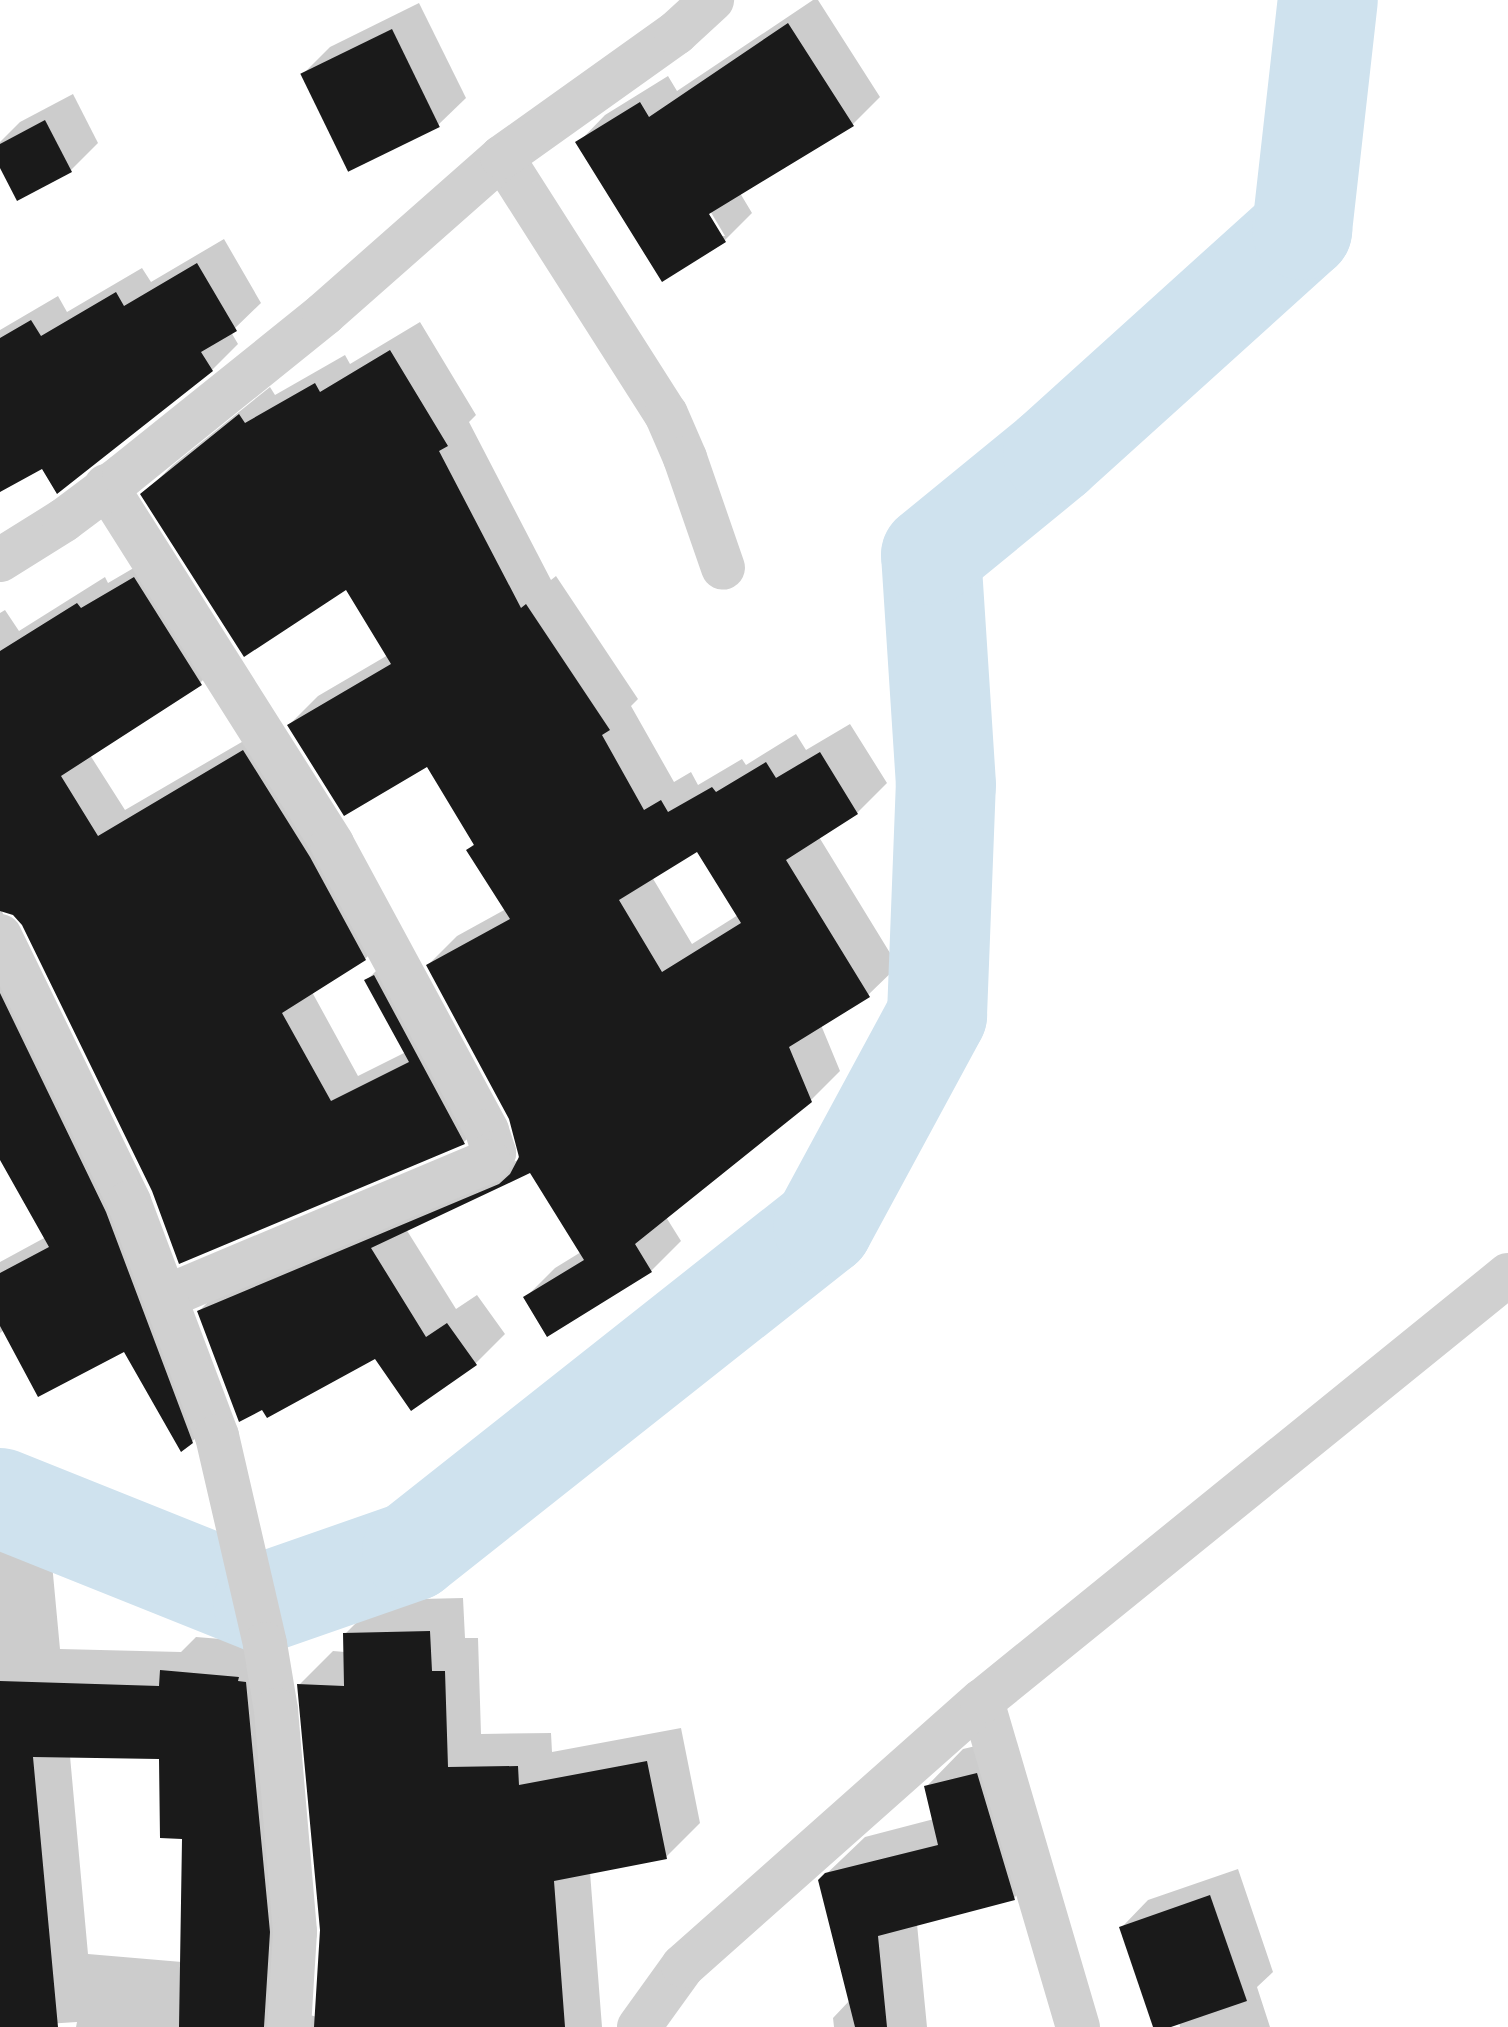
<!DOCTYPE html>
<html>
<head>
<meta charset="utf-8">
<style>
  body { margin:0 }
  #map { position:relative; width:1508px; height:2027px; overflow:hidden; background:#fff; font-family:"DejaVu Sans",sans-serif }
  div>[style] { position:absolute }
  .shadow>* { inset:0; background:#0003 }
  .river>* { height:100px; margin:-50px; padding:0 50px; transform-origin:50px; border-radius:50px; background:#cfe2ee }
  .building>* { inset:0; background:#1a1a1a; transform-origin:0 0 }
  .minor>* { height:44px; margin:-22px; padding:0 22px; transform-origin:22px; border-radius:22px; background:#d0d0d0 }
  span { translate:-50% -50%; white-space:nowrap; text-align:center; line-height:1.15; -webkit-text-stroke:8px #fff; paint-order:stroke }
</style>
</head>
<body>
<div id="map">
  <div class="shadow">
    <i style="clip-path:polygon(evenodd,813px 0,818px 0,880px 97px,853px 124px,740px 193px,752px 213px,725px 240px,662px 279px,578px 143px,605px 115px,668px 76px,677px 91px,813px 0,706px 204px,725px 236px,721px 236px,702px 206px,706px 204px)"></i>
    <i style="clip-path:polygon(419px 3px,466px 98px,438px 125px,348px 168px,302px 75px,330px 47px)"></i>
    <i style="clip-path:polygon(73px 94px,98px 143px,71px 170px,18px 198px,0 164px,0 142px,20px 122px)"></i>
    <i style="clip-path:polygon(224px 239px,261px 303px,231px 332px,238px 344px,212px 370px,0 490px,0 330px,58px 296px,67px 312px,142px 268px,151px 282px)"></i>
    <i style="clip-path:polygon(evenodd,420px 322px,476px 415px,469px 422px,551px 580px,556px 576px,638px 699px,631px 706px,674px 782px,691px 772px,698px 785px,742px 759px,746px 765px,796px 734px,806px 750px,850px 724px,887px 783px,857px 813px,819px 837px,898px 966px,868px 995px,821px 1025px,840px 1071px,810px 1101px,666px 1217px,681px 1241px,651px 1271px,526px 1297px,555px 1268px,581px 1252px,531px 1170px,406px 1229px,456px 1309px,477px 1295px,505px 1334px,475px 1364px,375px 1356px,199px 1311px,228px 1282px,518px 1160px,520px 1146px,511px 1119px,428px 965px,457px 936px,506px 909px,468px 850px,475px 843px,428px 765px,289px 725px,318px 696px,388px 655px,347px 588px,143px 494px,173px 465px,270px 387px,275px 395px,345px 355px,350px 364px,420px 322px,698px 849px,738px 915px,692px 944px,652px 877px,698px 849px)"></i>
    <i style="clip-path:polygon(161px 552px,227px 656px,200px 683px,90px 755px,125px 810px,271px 725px,392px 932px,365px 959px,312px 992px,358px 1076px,406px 1052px,366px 981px,393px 954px,490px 1116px,464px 1142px,153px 1190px,24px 924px,14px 913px,1px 909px,219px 1418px,182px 1450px,125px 1350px,4px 1330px,0 1333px,0 1262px,46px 1237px,0 1156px,0 613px,5px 610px,19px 631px,105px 577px,108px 583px)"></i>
    <i style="clip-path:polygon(evenodd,46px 1499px,60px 1649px,181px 1652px,196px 1637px,272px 1643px,310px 2015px,317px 2017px,322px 1934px,299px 1685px,333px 1651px,345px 1652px,345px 1634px,379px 1600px,463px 1598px,465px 1638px,478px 1638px,481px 1734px,551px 1733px,552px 1752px,681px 1728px,700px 1823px,666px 1857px,590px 1872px,602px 2027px,76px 2027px,77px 2022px,0 2027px,0 1503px,46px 1499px,70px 1756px,161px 1757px,184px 1837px,182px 1962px,88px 1954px,70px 1756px)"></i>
    <i style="clip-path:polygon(1014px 1737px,1051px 1861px,1014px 1898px,917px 1924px,927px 2027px,834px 2027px,833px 2018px,850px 2000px,820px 1880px,865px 1837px,934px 1819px,926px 1787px,963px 1749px)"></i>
    <i style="clip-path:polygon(1238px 1869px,1273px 1972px,1257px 1987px,1270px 2027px,1180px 2027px,1179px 2022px,1155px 2027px,1121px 1928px,1148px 1900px)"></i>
  </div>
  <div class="river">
    <i style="left:0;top:1498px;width:283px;rotate:21.8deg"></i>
    <i style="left:263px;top:1603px;width:158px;rotate:-19.2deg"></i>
    <i style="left:412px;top:1551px;width:524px;rotate:-38.34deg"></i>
    <i style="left:823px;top:1226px;width:240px;rotate:-61.6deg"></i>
    <i style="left:937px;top:1015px;width:230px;rotate:-87.8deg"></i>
    <i style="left:946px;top:785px;width:230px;rotate:-93.7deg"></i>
    <i style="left:931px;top:555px;width:158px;rotate:-39.3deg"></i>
    <i style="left:1053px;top:455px;width:336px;rotate:-42.1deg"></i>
    <i style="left:1302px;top:230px;width:231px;rotate:-83.6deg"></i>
  </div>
  <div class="building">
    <i style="clip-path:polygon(788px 23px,854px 126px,709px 214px,726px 242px,662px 282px,575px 142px,640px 102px,649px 117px)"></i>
    <i style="left:392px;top:29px;width:109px;height:102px;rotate:64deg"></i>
    <i style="clip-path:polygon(45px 120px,72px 172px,17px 201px,0 168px,0 144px)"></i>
    <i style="clip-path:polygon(197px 263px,237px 331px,201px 352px,213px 371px,57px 494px,42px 469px,0 492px,0 338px,31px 320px,41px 336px,116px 292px,124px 306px)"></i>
    <i style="clip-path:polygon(evenodd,390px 350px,448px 446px,439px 451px,521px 608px,526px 604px,610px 730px,602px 735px,644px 810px,661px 800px,668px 812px,712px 787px,716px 792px,766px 762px,776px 778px,820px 752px,858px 814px,786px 860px,870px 997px,789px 1047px,812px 1102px,635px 1244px,652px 1272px,547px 1337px,523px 1297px,584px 1260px,530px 1173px,371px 1248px,426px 1337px,447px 1323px,477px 1365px,411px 1411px,375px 1359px,267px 1418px,262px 1410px,239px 1422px,197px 1311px,499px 1184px,510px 1174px,519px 1157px,509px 1119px,426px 965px,510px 919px,466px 850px,474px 845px,427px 767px,344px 816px,287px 725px,391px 664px,346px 590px,244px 657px,140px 494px,239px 414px,245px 423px,315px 383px,320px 392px,390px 350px,697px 852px,741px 923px,662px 972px,619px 900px,697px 852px)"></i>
    <i style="clip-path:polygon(134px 577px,202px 685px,61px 776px,98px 836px,243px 750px,310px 857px,366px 960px,282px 1013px,331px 1101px,409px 1062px,364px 980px,374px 975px,465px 1144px,179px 1264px,152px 1191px,22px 925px,13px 915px,0 911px,0 651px,77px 603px,81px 608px)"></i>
    <i style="clip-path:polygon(0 993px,106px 1212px,193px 1443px,181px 1452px,124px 1352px,38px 1397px,0 1326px,0 1273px,49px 1247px,0 1160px)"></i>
    <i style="clip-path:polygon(430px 1631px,432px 1671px,445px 1671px,448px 1767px,518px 1766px,519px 1785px,647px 1761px,667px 1859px,554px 1881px,565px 2027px,314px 2027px,320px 1930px,297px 1684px,344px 1686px,343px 1633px)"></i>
    <i style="clip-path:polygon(160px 1670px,239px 1677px,238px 1681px,246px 1682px,270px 1932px,264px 2027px,179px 2027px,182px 1839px,160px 1838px,159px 1759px,33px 1757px,58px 2027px,0 2027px,0 1681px,159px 1686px)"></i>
    <i style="clip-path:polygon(977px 1773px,1015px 1900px,878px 1936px,887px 2027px,855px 2027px,818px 1880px,825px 1873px,938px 1845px,924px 1786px)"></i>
    <i style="clip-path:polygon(1210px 1895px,1247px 2001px,1171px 2027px,1153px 2027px,1119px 1927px)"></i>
  </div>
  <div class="minor">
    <i style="left:502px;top:157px;width:305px;rotate:57.5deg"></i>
    <i style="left:666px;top:414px;width:48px;rotate:66.6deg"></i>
    <i style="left:685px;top:458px;width:116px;rotate:70.9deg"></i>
    <i style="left:106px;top:486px;width:423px;rotate:57.7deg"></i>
    <i style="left:332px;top:844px;width:326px;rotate:61.6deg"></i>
    <i style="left:487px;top:1131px;width:23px;rotate:72deg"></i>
    <i style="left:494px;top:1153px;width:9px;rotate:122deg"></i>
    <i style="left:489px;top:1161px;width:351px;rotate:157.2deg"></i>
    <i style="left:0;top:560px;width:75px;rotate:-32deg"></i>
    <i style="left:64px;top:520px;width:75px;rotate:-36.9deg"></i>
    <i style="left:124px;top:475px;width:257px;rotate:-38.8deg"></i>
    <i style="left:324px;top:314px;width:237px;rotate:-41.4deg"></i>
    <i style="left:502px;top:157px;width:214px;rotate:-35.5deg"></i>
    <i style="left:676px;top:33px;width:49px;rotate:-42.5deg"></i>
    <i style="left:0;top:936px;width:296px;rotate:64.1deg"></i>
    <i style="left:129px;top:1202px;width:250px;rotate:69.4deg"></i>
    <i style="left:217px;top:1436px;width:213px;rotate:77deg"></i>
    <i style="left:265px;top:1644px;width:67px;rotate:80.5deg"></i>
    <i style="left:276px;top:1710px;width:223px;rotate:85.1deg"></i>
    <i style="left:295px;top:1932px;width:95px;rotate:93.6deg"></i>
    <i style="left:982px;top:1701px;width:340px;rotate:73.6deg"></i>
    <i style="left:639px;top:2027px;width:75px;rotate:-54.2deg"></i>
    <i style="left:683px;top:1966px;width:400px;rotate:-41.6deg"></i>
    <i style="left:982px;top:1701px;width:677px;rotate:-39deg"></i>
  </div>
</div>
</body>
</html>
